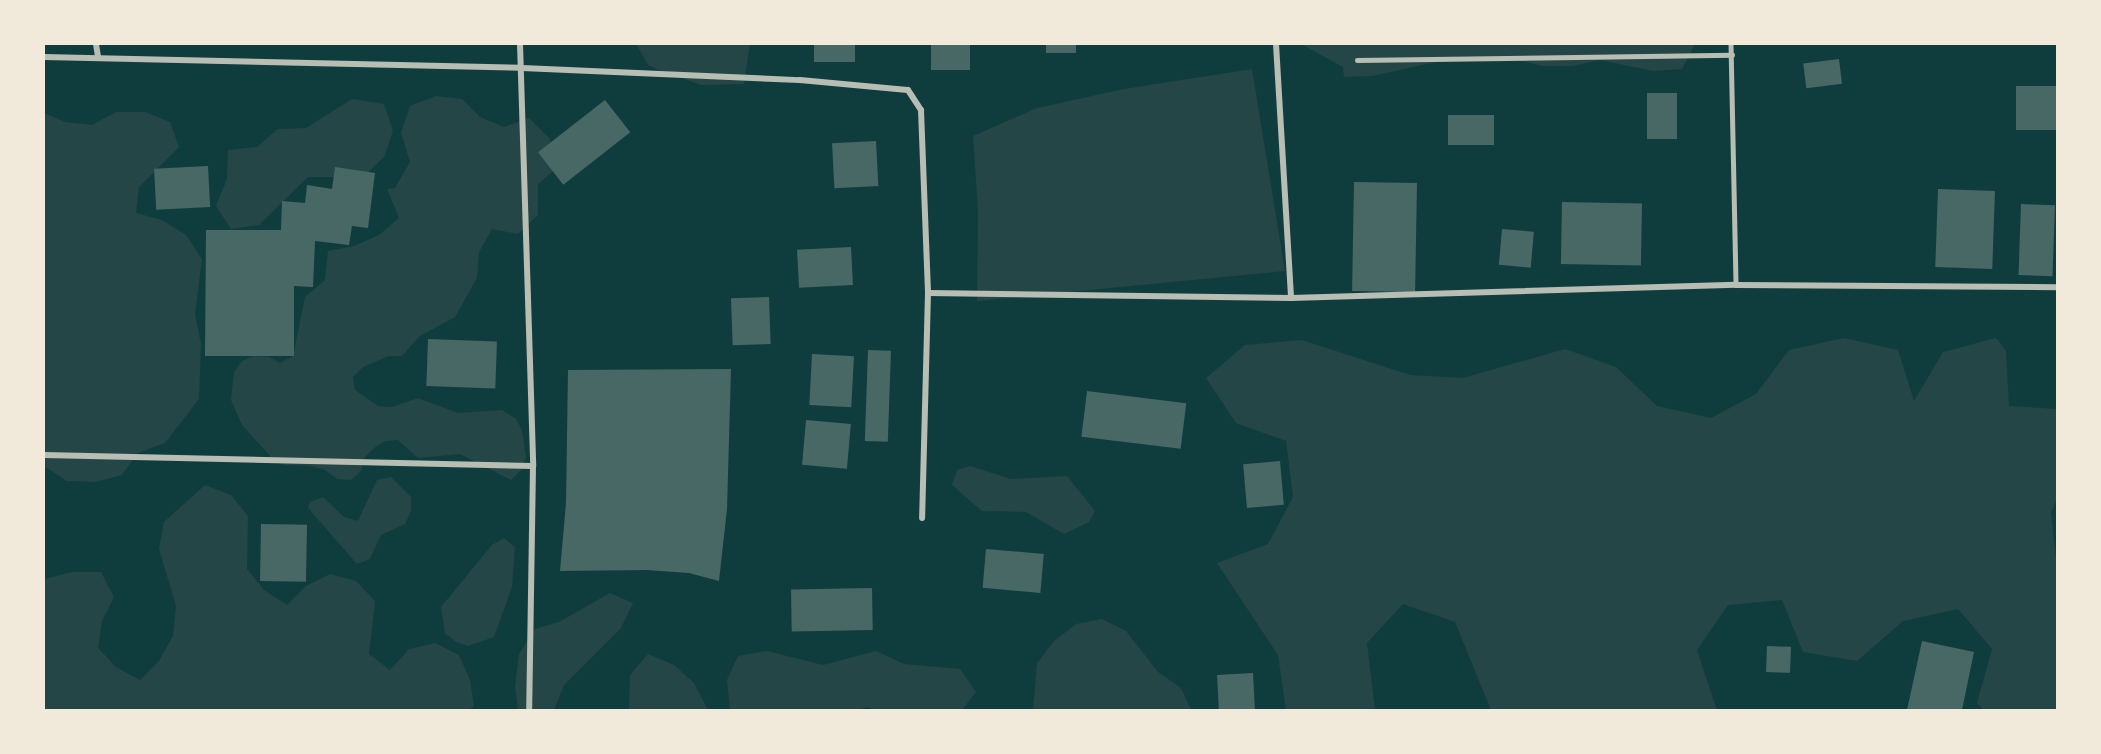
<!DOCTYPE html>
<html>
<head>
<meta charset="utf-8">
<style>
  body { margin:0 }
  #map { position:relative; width:2101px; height:754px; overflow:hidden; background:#0f3d3e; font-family:"Source Sans 3",sans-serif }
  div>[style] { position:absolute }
  .green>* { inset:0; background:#244646 }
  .building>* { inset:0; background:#486865; transform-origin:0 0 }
  .service>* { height:4.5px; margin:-2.25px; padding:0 2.25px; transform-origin:2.25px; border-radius:2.25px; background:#b8beb3 }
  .minor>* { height:6px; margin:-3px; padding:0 3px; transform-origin:3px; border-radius:3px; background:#b8beb3 }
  span { translate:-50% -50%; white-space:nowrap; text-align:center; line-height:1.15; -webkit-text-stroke:4.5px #f1e9da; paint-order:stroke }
  .frame { position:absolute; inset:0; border:45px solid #f1e9da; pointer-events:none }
</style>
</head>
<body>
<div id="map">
  <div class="green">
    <i style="clip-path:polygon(636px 44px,750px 44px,744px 84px,701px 85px,649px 66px)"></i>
    <i style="clip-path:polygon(1301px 44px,1695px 44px,1682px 69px,1653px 71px,1600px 60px,1573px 66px,1542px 66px,1516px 59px,1455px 58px,1372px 76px,1344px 77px,1343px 67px)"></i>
    <i style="clip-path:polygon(1252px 69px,1285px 271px,977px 301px,978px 211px,973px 136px,1037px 108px,1124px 89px)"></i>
    <i style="clip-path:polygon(436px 96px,462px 99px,480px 117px,504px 127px,529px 118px,549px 138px,559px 166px,538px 184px,538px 215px,518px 234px,492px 229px,479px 252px,477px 278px,455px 317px,420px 336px,402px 356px,389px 356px,363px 367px,353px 377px,355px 390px,378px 406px,392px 407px,418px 398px,458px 413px,502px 410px,516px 419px,522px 430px,526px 457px,521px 470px,511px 480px,460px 454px,418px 458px,398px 440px,385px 441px,374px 448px,364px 458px,361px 471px,351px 480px,337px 479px,325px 470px,311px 466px,284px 465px,272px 458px,242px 425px,231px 400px,234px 372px,242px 361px,254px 356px,269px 357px,280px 363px,293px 356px,305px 297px,325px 280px,328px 251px,354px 246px,379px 235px,399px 218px,387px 189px,395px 188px,410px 162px,401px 133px,410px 106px)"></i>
    <i style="clip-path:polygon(352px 99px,384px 104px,393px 131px,384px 157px,363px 177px,308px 177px,259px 225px,231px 229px,216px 206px,227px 179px,228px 150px,257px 147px,278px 129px,306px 128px)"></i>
    <i style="clip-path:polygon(116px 112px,145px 112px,170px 122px,179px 147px,139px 187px,136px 213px,162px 220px,186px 235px,202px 259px,195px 314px,201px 344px,199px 399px,165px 443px,138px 453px,122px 475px,95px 482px,67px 481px,44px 466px,44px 113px,65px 122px,92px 125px)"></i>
    <i style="clip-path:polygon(1844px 338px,1898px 350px,1914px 401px,1943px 352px,1996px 338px,2006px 351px,2009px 406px,2057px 409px,2057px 499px,2051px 513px,2058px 576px,2057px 710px,1984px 710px,1977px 703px,1992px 649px,1958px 609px,1903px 621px,1857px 661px,1803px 652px,1782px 600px,1728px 605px,1697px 650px,1717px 710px,1491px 710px,1455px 622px,1403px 604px,1367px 643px,1375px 710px,1286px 710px,1278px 655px,1217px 563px,1268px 544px,1293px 497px,1286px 441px,1236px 423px,1206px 378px,1245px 345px,1302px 340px,1410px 375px,1463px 378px,1565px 349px,1616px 367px,1657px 406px,1711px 418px,1756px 394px,1789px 350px)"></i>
    <i style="clip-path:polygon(970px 466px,1011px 479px,1067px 476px,1095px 511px,1089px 522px,1064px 534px,1026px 512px,982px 511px,952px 485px,957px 470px)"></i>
    <i style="clip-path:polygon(391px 477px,411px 497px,411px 511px,405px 524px,381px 535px,370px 559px,357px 564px,308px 508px,310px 502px,323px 497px,344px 517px,358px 521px,377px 480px)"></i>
    <i style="clip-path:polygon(205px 485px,231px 495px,248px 516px,247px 569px,264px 590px,287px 605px,306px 586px,330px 574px,356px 581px,375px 601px,369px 654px,390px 670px,409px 649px,435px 643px,459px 655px,470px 680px,474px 706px,469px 710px,44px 710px,44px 579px,72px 572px,101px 572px,114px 597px,102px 621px,98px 648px,116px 667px,140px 680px,159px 661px,173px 636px,176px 606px,159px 549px,164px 522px)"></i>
    <i style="clip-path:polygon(504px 538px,515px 547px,512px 587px,494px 637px,468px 646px,456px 642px,445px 633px,441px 607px,492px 545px)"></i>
    <i style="clip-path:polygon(610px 593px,633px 603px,621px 628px,564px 685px,554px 710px,518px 710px,515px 686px,519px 654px,535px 629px,561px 621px)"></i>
    <i style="clip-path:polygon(1102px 619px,1126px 631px,1158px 672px,1181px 688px,1191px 710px,1033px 710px,1037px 663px,1054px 641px,1076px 624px)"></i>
    <i style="clip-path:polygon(767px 651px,823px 665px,876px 651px,904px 664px,960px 669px,976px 692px,962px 710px,874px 710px,868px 707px,856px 710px,730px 710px,727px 680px,738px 656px)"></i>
    <i style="clip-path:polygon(648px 654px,674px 665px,694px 683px,708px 710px,629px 710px,630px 675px)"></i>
  </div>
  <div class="building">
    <i style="left:814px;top:44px;width:41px;height:18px"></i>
    <i style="left:931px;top:44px;width:39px;height:26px"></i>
    <i style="left:1046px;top:44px;width:30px;height:9px"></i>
    <i style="left:1839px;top:59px;width:25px;height:36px;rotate:83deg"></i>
    <i style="left:2016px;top:86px;width:42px;height:44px"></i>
    <i style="left:1647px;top:93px;width:30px;height:46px"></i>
    <i style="left:605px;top:100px;width:41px;height:85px;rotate:52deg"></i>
    <i style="left:1448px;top:115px;width:46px;height:30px"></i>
    <i style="left:876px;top:141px;width:45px;height:44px;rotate:87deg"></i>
    <i style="left:208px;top:166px;width:41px;height:54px;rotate:87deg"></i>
    <i style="clip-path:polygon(335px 167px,375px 173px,368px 228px,352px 226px,349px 245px,315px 241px,313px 287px,294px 286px,294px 356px,205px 356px,206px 230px,281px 230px,282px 201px,305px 203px,307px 185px,332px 189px)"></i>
    <i style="left:1354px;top:182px;width:63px;height:109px;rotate:1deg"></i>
    <i style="left:1938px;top:189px;width:57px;height:78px;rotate:2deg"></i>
    <i style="left:1562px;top:202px;width:80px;height:62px;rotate:1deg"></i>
    <i style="left:2021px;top:204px;width:34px;height:71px;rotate:2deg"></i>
    <i style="left:1502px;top:229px;width:32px;height:36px;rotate:5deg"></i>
    <i style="left:851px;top:247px;width:38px;height:54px;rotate:87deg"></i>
    <i style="left:769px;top:297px;width:47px;height:38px;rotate:88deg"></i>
    <i style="left:428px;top:339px;width:69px;height:47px;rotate:2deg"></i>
    <i style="left:868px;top:350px;width:23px;height:91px;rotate:2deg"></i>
    <i style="left:812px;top:354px;width:42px;height:51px;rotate:3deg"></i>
    <i style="clip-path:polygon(731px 369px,727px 509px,719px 581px,689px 573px,647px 570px,560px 571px,566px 503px,568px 370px)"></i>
    <i style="left:1087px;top:391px;width:100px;height:46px;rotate:7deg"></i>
    <i style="left:806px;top:420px;width:45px;height:45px;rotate:5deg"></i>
    <i style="left:1280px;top:461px;width:44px;height:37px;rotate:85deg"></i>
    <i style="left:261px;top:524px;width:46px;height:57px;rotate:1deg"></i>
    <i style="left:986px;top:549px;width:58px;height:39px;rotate:5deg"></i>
    <i style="left:872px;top:588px;width:42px;height:81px;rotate:89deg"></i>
    <i style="clip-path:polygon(1922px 641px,1974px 652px,1962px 710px,1907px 710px)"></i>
    <i style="left:1767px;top:646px;width:24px;height:26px;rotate:2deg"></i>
    <i style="left:1253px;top:673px;width:37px;height:36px;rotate:87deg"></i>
  </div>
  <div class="service">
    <i style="left:1731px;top:44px;width:241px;rotate:88.8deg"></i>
    <i style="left:1357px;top:60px;width:375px;rotate:-0.8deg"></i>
  </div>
  <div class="minor">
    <i style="left:96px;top:44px;width:12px;rotate:81deg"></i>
    <i style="left:520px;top:44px;width:422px;rotate:88.2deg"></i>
    <i style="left:533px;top:466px;width:244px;rotate:90.9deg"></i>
    <i style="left:1276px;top:44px;width:254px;rotate:86.6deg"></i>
    <i style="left:44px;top:57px;width:478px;rotate:1.3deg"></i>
    <i style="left:522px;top:68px;width:278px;rotate:2.5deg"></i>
    <i style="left:800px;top:80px;width:108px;rotate:5.3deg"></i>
    <i style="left:908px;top:90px;width:24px;rotate:57deg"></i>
    <i style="left:921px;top:110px;width:183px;rotate:87.8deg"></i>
    <i style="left:928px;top:293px;width:225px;rotate:91.5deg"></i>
    <i style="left:928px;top:293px;width:363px;rotate:0.8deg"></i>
    <i style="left:1291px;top:298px;width:445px;rotate:-1.7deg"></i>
    <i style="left:1736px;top:285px;width:322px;rotate:0.4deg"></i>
    <i style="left:44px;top:455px;width:489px;rotate:1.3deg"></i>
  </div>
  <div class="frame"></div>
</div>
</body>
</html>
